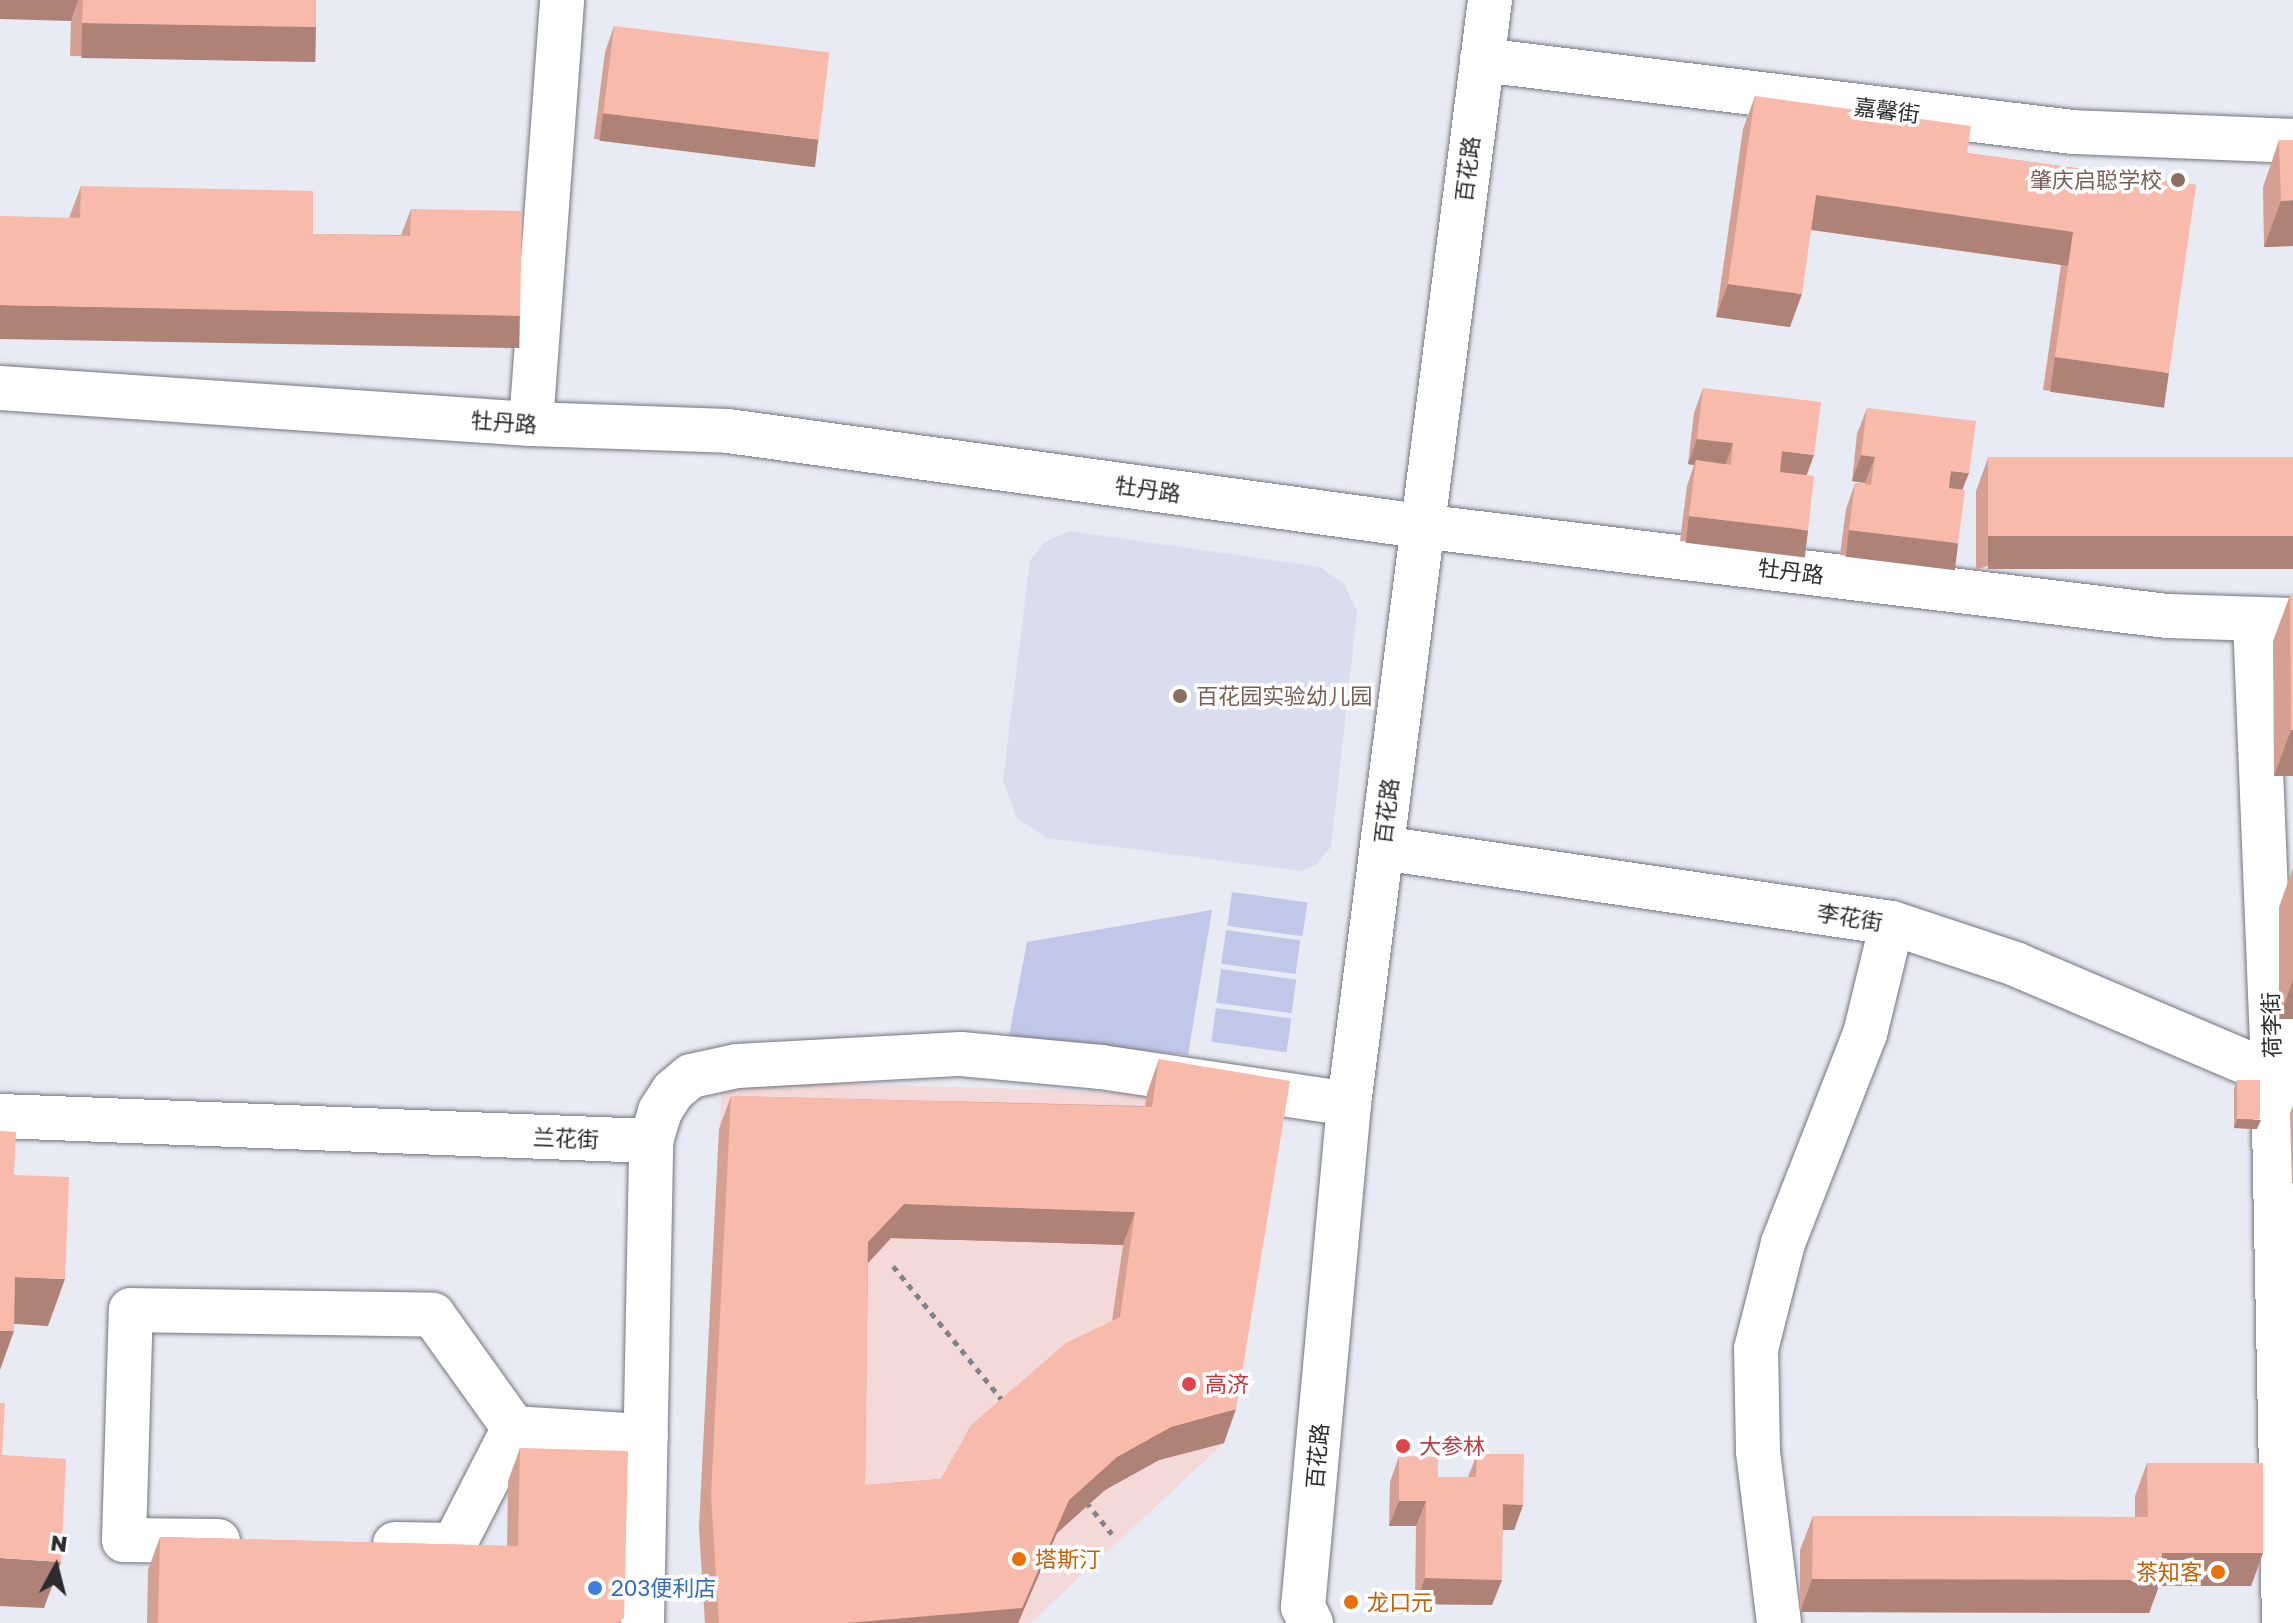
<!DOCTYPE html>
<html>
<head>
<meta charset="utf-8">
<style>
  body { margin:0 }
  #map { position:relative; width:2293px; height:1623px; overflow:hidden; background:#e8eaf4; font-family:"Golos Text","Noto Sans SC",sans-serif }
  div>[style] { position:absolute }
  .commercial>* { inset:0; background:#f4d9d9 }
  .built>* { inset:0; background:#d9dded }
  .green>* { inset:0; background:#c0c7e8; transform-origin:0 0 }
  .path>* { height:5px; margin-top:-2.5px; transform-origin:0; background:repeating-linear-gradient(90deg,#828389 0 6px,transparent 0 12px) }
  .roads { filter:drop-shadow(0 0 2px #74767e) drop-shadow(0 0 2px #74767e) }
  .minor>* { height:44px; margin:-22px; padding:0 22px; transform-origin:22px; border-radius:22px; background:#fff }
  .wall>* { inset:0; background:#d5a092 }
  .shaded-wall>* { inset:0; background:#ae8277; transform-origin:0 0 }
  .building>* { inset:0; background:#f8baaa; transform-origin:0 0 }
  .dots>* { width:22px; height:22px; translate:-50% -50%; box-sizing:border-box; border:4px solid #fff; border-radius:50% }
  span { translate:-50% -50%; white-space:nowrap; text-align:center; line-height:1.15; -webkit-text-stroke:7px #fff; paint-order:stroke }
  .street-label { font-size:22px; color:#2b2c2f }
  .education-label { font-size:22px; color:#785e54 }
  .right { translate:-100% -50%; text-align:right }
  .left { translate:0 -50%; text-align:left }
  .health-label { font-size:22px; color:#be3a42 }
  .food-label { font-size:22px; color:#c56008 }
  .shop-label { font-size:22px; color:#366cbe }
  .north { position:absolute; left:16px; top:1527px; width:80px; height:80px; -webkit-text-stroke:6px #fff; paint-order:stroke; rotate:7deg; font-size:22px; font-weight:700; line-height:32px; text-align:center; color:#2b2c2f }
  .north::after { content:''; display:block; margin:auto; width:28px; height:36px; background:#2b2c2f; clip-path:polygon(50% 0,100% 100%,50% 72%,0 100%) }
</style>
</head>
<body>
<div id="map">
  <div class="commercial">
    <i style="clip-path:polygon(722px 1080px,1147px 1093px,1278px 1114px,1224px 1443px,1030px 1623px,705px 1623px,699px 1528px)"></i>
  </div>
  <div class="built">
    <i style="clip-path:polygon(1069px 531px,1320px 567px,1344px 584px,1357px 612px,1331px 847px,1316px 865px,1301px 871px,1047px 838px,1017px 818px,1003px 780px,1030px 560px,1045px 542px)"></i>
  </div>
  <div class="green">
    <i style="left:1232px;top:892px;width:76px;height:34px;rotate:8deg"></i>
    <i style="clip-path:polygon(1212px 910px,1188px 1055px,1009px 1036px,1027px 942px)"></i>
    <i style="left:1226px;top:930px;width:75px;height:34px;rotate:8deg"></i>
    <i style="left:1221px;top:969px;width:76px;height:34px;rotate:8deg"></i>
    <i style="left:1216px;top:1008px;width:76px;height:34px;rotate:8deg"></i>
  </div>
  <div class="path">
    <i style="left:893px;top:1266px;width:174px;rotate:50.8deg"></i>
    <i style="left:1086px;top:1502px;width:41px;rotate:50.9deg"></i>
  </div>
  <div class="roads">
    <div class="minor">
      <i style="left:1482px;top:60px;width:595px;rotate:6.95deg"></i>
      <i style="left:2073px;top:132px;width:220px;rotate:2.3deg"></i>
      <i style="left:0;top:388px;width:532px;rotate:3.88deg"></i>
      <i style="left:531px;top:424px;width:197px;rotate:2deg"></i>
      <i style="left:728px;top:431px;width:698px;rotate:7.82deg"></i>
      <i style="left:1420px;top:526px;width:752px;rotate:6.87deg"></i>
      <i style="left:2167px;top:616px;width:126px;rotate:1.8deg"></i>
      <i style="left:531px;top:424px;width:425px;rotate:-85.8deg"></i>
      <i style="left:2255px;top:620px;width:454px;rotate:87.7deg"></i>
      <i style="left:2273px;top:1074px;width:549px;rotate:88.85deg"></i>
      <i style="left:1382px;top:848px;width:515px;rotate:8.37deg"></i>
      <i style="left:1892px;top:923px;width:130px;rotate:18.4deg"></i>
      <i style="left:2015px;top:964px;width:280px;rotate:23.1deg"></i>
      <i style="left:2273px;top:1074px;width:20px;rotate:3deg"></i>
      <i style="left:0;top:1116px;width:651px;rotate:2.2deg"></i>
      <i style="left:218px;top:1541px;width:94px;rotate:-179.4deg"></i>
      <i style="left:124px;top:1540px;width:230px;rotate:-88.3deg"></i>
      <i style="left:131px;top:1310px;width:302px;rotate:0.9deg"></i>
      <i style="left:433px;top:1315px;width:139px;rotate:54.4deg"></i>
      <i style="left:514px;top:1428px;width:132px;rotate:3.5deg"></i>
      <i style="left:395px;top:1544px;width:59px;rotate:1deg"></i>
      <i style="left:454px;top:1545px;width:131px;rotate:-62.9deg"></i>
      <i style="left:642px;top:1623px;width:482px;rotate:-88.9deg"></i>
      <i style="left:651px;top:1141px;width:31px;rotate:-73deg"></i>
      <i style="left:660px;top:1111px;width:24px;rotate:-57deg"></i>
      <i style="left:673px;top:1091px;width:23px;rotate:-40deg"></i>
      <i style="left:691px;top:1076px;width:47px;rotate:-12.3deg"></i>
      <i style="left:737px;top:1066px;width:224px;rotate:-3.1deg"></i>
      <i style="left:961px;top:1054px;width:141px;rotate:5.3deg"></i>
      <i style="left:1101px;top:1067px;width:251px;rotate:8.5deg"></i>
      <i style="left:1311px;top:1623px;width:18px;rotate:-117deg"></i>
      <i style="left:1303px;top:1607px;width:505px;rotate:-84.77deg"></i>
      <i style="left:1349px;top:1104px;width:1113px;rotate:-82.72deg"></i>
      <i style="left:1779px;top:1623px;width:173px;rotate:-97deg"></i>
      <i style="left:1758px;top:1451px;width:102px;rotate:-91.1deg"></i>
      <i style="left:1756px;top:1349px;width:109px;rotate:-75.7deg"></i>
      <i style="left:1783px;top:1243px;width:225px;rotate:-68.6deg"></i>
      <i style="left:1865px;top:1034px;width:114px;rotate:-76.3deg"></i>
    </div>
  </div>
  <div class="wall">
    <i style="clip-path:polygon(0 0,316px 0,304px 60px,70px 56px,71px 21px)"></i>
    <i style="clip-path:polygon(614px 26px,809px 166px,594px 139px,605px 52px)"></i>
    <i style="clip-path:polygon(1755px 96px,1967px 153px,2196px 185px,2157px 406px,2043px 390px,2061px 265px,1811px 230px,1790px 327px,1716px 317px,1743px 129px)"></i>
    <i style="clip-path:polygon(2279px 140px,2293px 246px,2264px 247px,2263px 187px)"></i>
    <i style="clip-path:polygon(81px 186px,313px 234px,401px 235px,411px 209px,508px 349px,69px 218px)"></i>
    <i style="clip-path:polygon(1703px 388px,1807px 475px,1799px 555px,1680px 541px,1687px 486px,1694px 465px,1688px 464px,1694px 413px)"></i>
    <i style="clip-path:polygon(1867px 408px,1962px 490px,1949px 569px,1840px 555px,1846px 509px,1855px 483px,1865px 484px,1865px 483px,1852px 481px,1857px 434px)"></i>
    <i style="clip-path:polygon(2293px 457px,1976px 570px,1976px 491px,1988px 458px)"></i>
    <i style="clip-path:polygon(2290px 595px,2293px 595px,2293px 776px,2274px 776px,2273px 641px)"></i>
    <i style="clip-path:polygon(2293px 868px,2293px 1019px,2279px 1019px,2279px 907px)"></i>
    <i style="clip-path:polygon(evenodd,1159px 1059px,1224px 1443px,1159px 1460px,1105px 1490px,1057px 1533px,1018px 1623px,705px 1623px,699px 1528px,719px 1129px,731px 1096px,1145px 1106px,1147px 1093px,1159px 1059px,891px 1238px,1123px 1245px,1112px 1321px,941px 1479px,865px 1485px,868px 1263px,891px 1238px)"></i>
    <i style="clip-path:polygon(2237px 1080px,2257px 1129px,2234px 1128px,2234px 1089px)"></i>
    <i style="clip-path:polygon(2293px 1105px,2293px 1183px,2292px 1183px,2290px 1114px)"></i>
    <i style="clip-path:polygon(520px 1448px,622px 1623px,147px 1623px,148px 1570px,160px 1537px,507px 1546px,508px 1481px)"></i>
    <i style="clip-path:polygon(1477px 1454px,1523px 1505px,1514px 1530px,1503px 1530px,1492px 1605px,1415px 1604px,1416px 1526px,1389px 1526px,1390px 1482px,1399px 1456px,1438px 1477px,1468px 1477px)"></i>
    <i style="clip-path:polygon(2147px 1463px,2263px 1553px,2251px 1586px,2159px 1586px,2149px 1613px,1800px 1612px,1800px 1550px,1813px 1516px,2135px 1517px,2135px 1496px)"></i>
  </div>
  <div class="shaded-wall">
    <i style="clip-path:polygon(0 0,78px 0,71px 21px,0 19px)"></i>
    <i style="left:82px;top:23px;width:234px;height:35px;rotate:1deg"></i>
    <i style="left:603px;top:113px;width:217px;height:28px;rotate:7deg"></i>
    <i style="left:1816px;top:195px;width:260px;height:35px;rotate:8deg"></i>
    <i style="clip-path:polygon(2293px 200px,2293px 246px,2264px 247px,2281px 201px)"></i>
    <i style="clip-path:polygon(1728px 284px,1802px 294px,1790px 327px,1716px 317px)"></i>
    <i style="left:0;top:305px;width:520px;height:34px;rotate:1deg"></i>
    <i style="left:2055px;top:357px;width:115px;height:35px;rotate:8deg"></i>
    <i style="clip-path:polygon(1697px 439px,1733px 443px,1724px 469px,1696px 460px,1694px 465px,1688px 464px)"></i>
    <i style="clip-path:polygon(1782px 451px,1814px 455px,1805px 480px,1773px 476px)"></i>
    <i style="clip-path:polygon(1861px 455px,1875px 457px,1865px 483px,1852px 481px)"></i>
    <i style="clip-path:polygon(1951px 471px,1969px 473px,1959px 498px,1942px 496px)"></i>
    <i style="left:1689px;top:516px;width:120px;height:27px;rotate:7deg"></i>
    <i style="left:1849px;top:530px;width:110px;height:27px;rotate:7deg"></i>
    <i style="left:2293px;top:536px;width:33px;height:305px;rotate:90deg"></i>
    <i style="clip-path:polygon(2291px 730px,2293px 730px,2293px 776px,2274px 776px)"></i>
    <i style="clip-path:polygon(2293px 980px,2293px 1019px,2279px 1019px)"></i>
    <i style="clip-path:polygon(2237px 1119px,2261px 1120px,2257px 1129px,2234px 1128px)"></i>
    <i style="clip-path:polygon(904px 1204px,1135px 1212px,1123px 1245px,891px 1238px,856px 1276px,868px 1242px)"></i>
    <i style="clip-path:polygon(15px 1277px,65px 1279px,48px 1326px,0 1323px)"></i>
    <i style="clip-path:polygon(0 1331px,14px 1331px,0 1370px)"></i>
    <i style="clip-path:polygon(1236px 1409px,1224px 1443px,1159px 1460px,1105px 1490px,1057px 1533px,1018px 1623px,847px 1623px,1069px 1500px,1117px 1457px,1171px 1427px)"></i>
    <i style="clip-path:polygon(1399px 1501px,1426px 1501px,1416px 1526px,1389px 1526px)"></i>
    <i style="clip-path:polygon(1503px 1504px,1523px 1505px,1514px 1530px,1494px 1530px)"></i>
    <i style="clip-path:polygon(2162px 1553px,2263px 1553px,2251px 1586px,2159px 1586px,2149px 1613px,1800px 1612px,1812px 1579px)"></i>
    <i style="clip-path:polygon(0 1558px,61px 1562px,44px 1608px,0 1606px)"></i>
    <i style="clip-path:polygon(1425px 1578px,1502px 1580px,1492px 1605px,1415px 1604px)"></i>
  </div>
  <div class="building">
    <i style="clip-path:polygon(83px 0,316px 0,316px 27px,82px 23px)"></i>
    <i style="left:614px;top:26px;width:217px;height:88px;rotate:7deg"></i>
    <i style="clip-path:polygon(1755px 96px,1971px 126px,1967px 153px,2196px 185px,2169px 373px,2055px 357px,2073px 232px,1816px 195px,1802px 294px,1728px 284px)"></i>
    <i style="clip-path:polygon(2279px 140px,2293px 140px,2293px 200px,2281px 201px)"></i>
    <i style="clip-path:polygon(81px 186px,313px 191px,313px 234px,410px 236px,411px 209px,522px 211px,520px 316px,0 305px,0 216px,80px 218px)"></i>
    <i style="clip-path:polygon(1703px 388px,1821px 402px,1814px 455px,1782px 451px,1780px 472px,1814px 476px,1808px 530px,1689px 516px,1696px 460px,1731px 465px,1733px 443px,1697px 439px)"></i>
    <i style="clip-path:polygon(1867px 408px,1976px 421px,1969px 473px,1951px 471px,1949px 488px,1965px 490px,1958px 543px,1849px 530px,1855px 483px,1871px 485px,1875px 457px,1861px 455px)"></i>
    <i style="left:2293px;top:457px;width:79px;height:305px;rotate:90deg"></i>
    <i style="clip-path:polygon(2290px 595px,2293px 595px,2293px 730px,2291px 730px)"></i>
    <i style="clip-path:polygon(evenodd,1159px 1059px,1290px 1081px,1236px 1409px,1171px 1427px,1117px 1457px,1069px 1500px,1022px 1608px,847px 1623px,719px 1623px,711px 1495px,731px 1096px,1152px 1107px,1159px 1059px,904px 1204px,1135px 1212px,1120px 1317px,1066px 1343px,971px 1425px,941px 1479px,865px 1485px,868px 1242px,904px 1204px)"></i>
    <i style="left:2237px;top:1080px;width:23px;height:39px"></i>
    <i style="clip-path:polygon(0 1131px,16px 1132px,14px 1175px,69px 1177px,65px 1279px,15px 1277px,14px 1331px,0 1331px)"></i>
    <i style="clip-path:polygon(0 1403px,5px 1403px,2px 1455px,66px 1459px,61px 1562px,0 1558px)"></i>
    <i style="clip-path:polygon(520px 1448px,628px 1451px,624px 1618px,617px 1623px,158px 1623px,160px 1537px,518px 1546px)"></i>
    <i style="clip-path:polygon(1477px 1454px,1524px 1454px,1523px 1505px,1503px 1504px,1502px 1580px,1425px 1578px,1426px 1501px,1399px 1501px,1399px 1456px,1438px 1457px,1438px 1477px,1476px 1477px)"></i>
    <i style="clip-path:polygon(2147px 1463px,2263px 1463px,2263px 1553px,2162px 1553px,2161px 1580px,1812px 1579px,1813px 1516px,2148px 1517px)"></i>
  </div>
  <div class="dots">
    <i style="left:2178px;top:180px;background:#8d6e63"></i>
    <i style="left:1180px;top:696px;background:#8d6e63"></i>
    <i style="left:1189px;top:1384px;background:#e0444e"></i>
    <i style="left:1403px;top:1446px;background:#e0444e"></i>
    <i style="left:1019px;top:1559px;background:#e8710a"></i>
    <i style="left:2218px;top:1572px;background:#e8710a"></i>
    <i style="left:595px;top:1588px;background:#3f7fe0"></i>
    <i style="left:1351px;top:1602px;background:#e8710a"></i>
  </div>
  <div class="street-label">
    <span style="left:1887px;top:110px;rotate:7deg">嘉馨街</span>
    <span style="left:1467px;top:169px;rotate:-83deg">百花路</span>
    <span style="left:504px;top:422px;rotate:4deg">牡丹路</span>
    <span style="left:1148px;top:489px;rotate:8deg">牡丹路</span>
    <span style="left:1791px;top:571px;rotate:7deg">牡丹路</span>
    <span style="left:1386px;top:811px;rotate:-83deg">百花路</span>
    <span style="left:1850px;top:917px;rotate:9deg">李花街</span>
    <span style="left:2271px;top:1025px;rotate:-92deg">荷李街</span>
    <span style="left:566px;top:1138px;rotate:2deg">兰花街</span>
    <span style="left:1317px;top:1456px;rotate:-85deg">百花路</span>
  </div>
  <div class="education-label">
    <span class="right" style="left:2162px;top:180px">肇庆启聪学校</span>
    <span class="left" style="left:1196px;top:696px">百花园实验幼儿园</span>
  </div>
  <div class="health-label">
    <span class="left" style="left:1205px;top:1384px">高济</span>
    <span class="left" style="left:1419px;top:1446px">大参林</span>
  </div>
  <div class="food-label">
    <span class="left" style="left:1035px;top:1559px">塔斯汀</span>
    <span class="right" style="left:2202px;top:1572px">茶知客</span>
    <span class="left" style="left:1367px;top:1602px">龙口元</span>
  </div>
  <div class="shop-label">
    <span class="left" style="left:611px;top:1588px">203便利店</span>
  </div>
  <div class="north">N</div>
</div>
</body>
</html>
